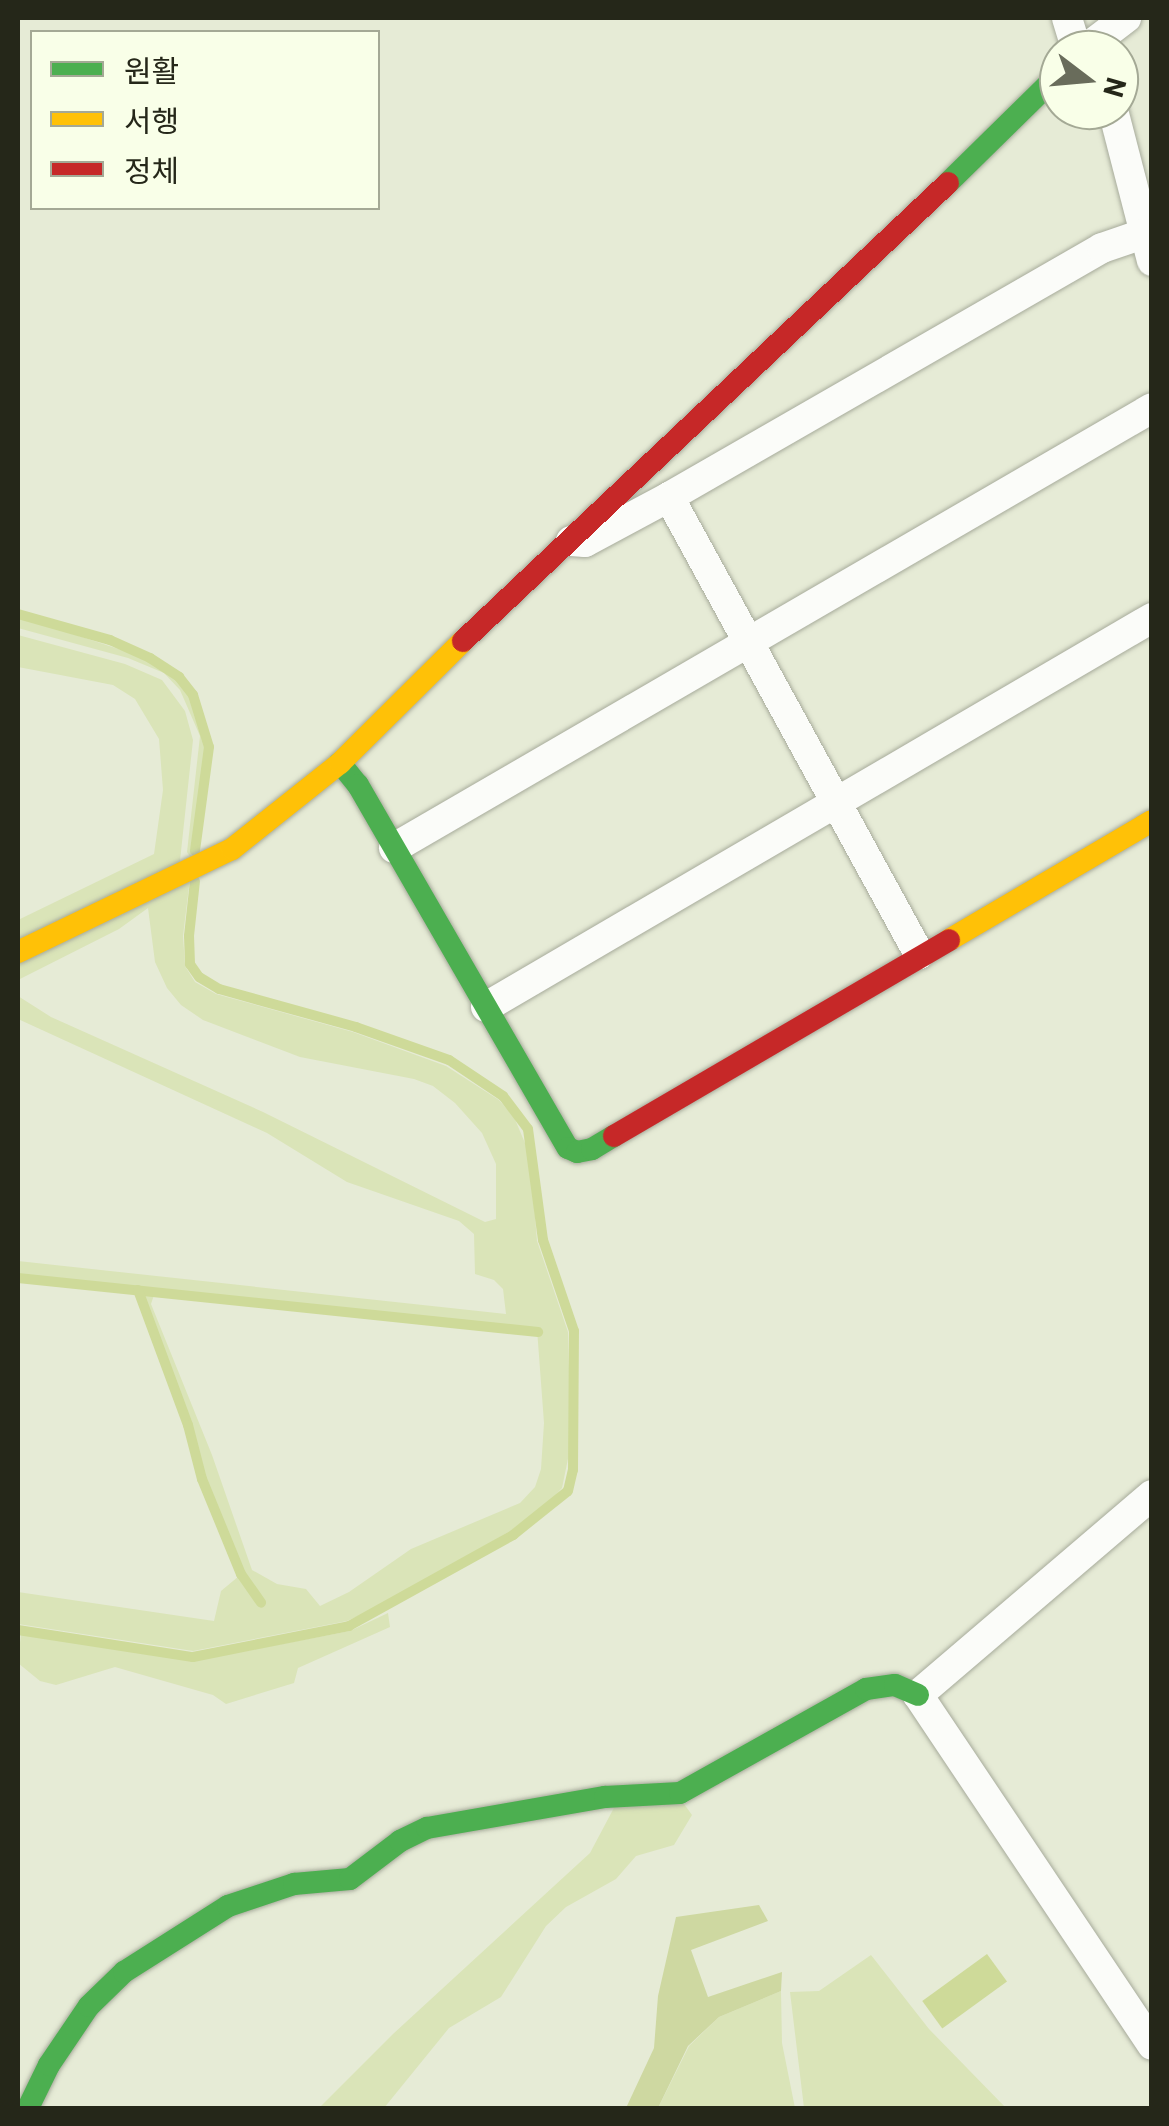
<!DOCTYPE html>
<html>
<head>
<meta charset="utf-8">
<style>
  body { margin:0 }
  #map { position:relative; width:1169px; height:2126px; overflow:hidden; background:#e6ebd6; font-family:Barlow,"Noto Sans KR",sans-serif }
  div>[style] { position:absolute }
  .green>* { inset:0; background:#dae4b8 }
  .forest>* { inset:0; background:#ced8a1 }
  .water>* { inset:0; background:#ceda99; transform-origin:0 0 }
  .stream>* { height:10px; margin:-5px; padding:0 5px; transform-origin:5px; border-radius:5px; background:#ceda99 }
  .roads { filter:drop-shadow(0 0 2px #a7ab9b) drop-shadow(0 0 2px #a7ab9b) }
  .street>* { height:30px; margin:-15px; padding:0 15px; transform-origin:15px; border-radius:15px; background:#fbfcf9 }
  .fast>* { height:22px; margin:-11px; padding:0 11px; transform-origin:11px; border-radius:11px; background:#4caf50 }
  .slow>* { height:22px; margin:-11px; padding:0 11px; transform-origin:11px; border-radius:11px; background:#ffc107 }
  .jam>* { height:22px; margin:-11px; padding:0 11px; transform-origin:11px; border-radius:11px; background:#c62828 }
  span { translate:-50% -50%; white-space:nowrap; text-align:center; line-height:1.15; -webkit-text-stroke:10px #f9ffe8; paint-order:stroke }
  .frame { position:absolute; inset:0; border:20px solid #252719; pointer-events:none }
  .legend { position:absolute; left:30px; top:30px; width:350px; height:180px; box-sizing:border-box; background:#f9ffe8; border:2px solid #a4a995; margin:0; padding:12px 18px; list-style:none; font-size:30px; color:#252719 }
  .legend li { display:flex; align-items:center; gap:20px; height:50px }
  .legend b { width:50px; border:2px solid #a4a995 }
  .north { position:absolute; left:1039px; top:30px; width:100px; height:100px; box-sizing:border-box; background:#f9ffe8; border:2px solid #a4a995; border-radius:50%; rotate:106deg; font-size:28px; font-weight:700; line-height:40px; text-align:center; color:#252719 }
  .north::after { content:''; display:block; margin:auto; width:35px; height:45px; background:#696c5b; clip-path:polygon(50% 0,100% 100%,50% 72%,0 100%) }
</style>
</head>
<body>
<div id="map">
  <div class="green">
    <i style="clip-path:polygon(18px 616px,149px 659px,177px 679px,191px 695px,206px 747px,191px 858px,187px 852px,200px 736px,180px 690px,164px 673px,128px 658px,18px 628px)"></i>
    <i style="clip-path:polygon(18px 635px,125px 664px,162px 680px,185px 711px,193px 740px,179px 870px,18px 942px,18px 920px,154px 854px,163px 790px,159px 739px,135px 699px,113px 685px,18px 667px)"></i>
    <i style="clip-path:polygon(190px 878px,183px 936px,185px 966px,195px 982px,216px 994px,353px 1032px,446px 1066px,499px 1100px,514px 1117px,530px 1155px,537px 1241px,568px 1332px,571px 1444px,562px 1488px,548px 1503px,510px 1531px,384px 1604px,347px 1621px,193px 1651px,18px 1624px,18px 1592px,214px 1621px,221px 1591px,239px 1576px,262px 1603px,242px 1574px,203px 1477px,190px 1424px,141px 1293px,154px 1295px,151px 1304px,212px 1455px,252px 1570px,277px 1584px,306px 1589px,320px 1606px,349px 1592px,411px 1549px,520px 1503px,535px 1487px,541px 1469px,544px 1423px,537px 1329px,18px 1276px,18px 1261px,506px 1314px,503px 1289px,494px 1280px,475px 1274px,474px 1234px,459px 1221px,347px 1182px,267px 1133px,18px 1019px,18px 996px,51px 1017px,263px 1112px,485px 1222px,496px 1219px,496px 1164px,482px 1133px,455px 1103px,433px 1086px,414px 1079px,300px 1057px,203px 1020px,181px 1005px,167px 988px,155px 962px,148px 908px,119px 929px,18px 980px,18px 958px)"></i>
    <i style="clip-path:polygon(388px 1613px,390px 1627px,298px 1668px,294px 1683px,226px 1704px,213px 1695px,115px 1667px,56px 1685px,40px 1681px,18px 1663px,21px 1633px,193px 1661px,350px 1631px)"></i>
    <i style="clip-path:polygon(679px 1797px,692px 1815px,674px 1845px,636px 1856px,616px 1879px,566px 1907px,546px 1926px,501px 1997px,449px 2028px,384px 2108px,319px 2108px,393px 2034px,590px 1853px,616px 1804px)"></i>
    <i style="clip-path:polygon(871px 1955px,929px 2029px,1006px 2108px,804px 2108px,790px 1992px,819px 1991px)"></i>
    <i style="clip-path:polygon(781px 1991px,782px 2043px,795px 2108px,658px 2108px,689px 2046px,719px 2017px)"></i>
  </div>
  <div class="forest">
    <i style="clip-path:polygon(759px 1905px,768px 1921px,691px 1950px,708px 1997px,782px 1972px,781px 1991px,719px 2017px,688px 2046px,658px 2108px,626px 2108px,654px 2048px,658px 1996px,676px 1917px)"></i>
  </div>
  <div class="water">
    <i style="left:987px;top:1954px;width:34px;height:80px;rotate:54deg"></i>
  </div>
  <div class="stream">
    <i style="left:18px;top:614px;width:96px;rotate:15.8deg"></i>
    <i style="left:110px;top:640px;width:44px;rotate:24.2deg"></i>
    <i style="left:150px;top:658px;width:35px;rotate:33deg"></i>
    <i style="left:179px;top:677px;width:23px;rotate:52deg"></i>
    <i style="left:193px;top:695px;width:54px;rotate:72.9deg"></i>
    <i style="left:209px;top:747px;width:105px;rotate:97.7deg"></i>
    <i style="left:18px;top:1278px;width:523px;rotate:5.93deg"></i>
    <i style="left:138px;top:1290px;width:144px;rotate:69.7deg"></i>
    <i style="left:188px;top:1425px;width:56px;rotate:75.5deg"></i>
    <i style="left:202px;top:1479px;width:103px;rotate:67.7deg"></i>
    <i style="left:241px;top:1574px;width:35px;rotate:55deg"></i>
    <i style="left:18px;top:1630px;width:177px;rotate:8.8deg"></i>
    <i style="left:193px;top:1657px;width:159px;rotate:-11.2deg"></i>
    <i style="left:349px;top:1626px;width:188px;rotate:-29deg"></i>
    <i style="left:513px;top:1535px;width:70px;rotate:-38.7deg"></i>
    <i style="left:568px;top:1491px;width:22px;rotate:-77deg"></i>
    <i style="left:573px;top:1470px;width:139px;rotate:-89.6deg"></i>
    <i style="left:574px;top:1331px;width:96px;rotate:-108.8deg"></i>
    <i style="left:543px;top:1240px;width:112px;rotate:-97.7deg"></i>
    <i style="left:528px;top:1129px;width:41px;rotate:-127.1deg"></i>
    <i style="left:503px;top:1096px;width:65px;rotate:-146.3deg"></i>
    <i style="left:449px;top:1060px;width:99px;rotate:-160.5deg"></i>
    <i style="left:356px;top:1027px;width:142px;rotate:-164.5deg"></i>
    <i style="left:219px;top:989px;width:23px;rotate:-149deg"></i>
    <i style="left:199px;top:977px;width:16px;rotate:-125deg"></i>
    <i style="left:190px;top:964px;width:28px;rotate:-92deg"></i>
    <i style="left:189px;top:936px;width:55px;rotate:-83.8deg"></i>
  </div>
  <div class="roads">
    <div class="street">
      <i style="left:1067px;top:18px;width:34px;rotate:73deg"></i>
      <i style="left:1084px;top:50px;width:53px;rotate:-37.3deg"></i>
      <i style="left:1113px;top:110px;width:156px;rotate:75.5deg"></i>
      <i style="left:669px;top:497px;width:521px;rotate:61.32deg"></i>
      <i style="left:571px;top:541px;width:14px;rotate:4deg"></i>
      <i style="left:585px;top:542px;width:95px;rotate:-28.2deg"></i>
      <i style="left:669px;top:497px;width:499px;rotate:-29.9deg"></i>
      <i style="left:1102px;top:248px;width:43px;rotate:-18.9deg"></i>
      <i style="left:394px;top:848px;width:876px;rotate:-30.13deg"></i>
      <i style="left:486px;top:1007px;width:771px;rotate:-30.29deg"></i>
      <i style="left:1152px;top:1495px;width:308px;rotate:139.5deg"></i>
      <i style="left:918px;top:1695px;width:421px;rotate:56.2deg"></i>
    </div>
    <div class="fast">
      <i style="left:948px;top:183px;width:156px;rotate:-44.5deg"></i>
      <i style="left:340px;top:763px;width:28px;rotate:51deg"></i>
      <i style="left:358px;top:785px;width:419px;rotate:60deg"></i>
      <i style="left:568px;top:1148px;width:10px;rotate:24deg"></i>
      <i style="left:577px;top:1152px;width:15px;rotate:-11deg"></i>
      <i style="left:592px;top:1149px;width:26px;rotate:-31deg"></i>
      <i style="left:28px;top:2108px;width:48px;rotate:-64deg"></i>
      <i style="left:49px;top:2065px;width:71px;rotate:-55.9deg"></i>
      <i style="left:89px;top:2006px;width:49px;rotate:-44.2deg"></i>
      <i style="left:124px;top:1972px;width:123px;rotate:-32.4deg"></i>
      <i style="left:228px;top:1906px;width:70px;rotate:-18.4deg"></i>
      <i style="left:294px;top:1884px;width:56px;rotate:-5.1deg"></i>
      <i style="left:350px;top:1879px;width:63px;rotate:-37.2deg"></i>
      <i style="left:400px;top:1841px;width:30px;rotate:-26deg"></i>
      <i style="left:427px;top:1828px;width:181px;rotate:-9.9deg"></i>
      <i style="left:605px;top:1797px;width:75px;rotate:-3.1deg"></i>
      <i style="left:680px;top:1793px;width:213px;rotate:-29.2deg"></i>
      <i style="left:866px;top:1689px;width:29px;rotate:-8deg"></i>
      <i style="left:895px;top:1685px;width:25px;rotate:23deg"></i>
    </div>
    <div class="slow">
      <i style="left:949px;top:940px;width:235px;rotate:-30.4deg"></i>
      <i style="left:18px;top:952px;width:237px;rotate:-25.7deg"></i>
      <i style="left:232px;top:849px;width:138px;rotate:-38.5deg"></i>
      <i style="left:340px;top:763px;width:173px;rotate:-44.8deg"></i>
    </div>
    <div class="jam">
      <i style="left:463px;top:641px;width:667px;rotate:-43.36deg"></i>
      <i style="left:614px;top:1136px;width:388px;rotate:-30.3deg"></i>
    </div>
  </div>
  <div class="frame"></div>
  <ul class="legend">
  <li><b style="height:12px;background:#4caf50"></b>원활</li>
  <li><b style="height:12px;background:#ffc107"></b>서행</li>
  <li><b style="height:12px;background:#c62828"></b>정체</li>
  </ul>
  <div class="north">N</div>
</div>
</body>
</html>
